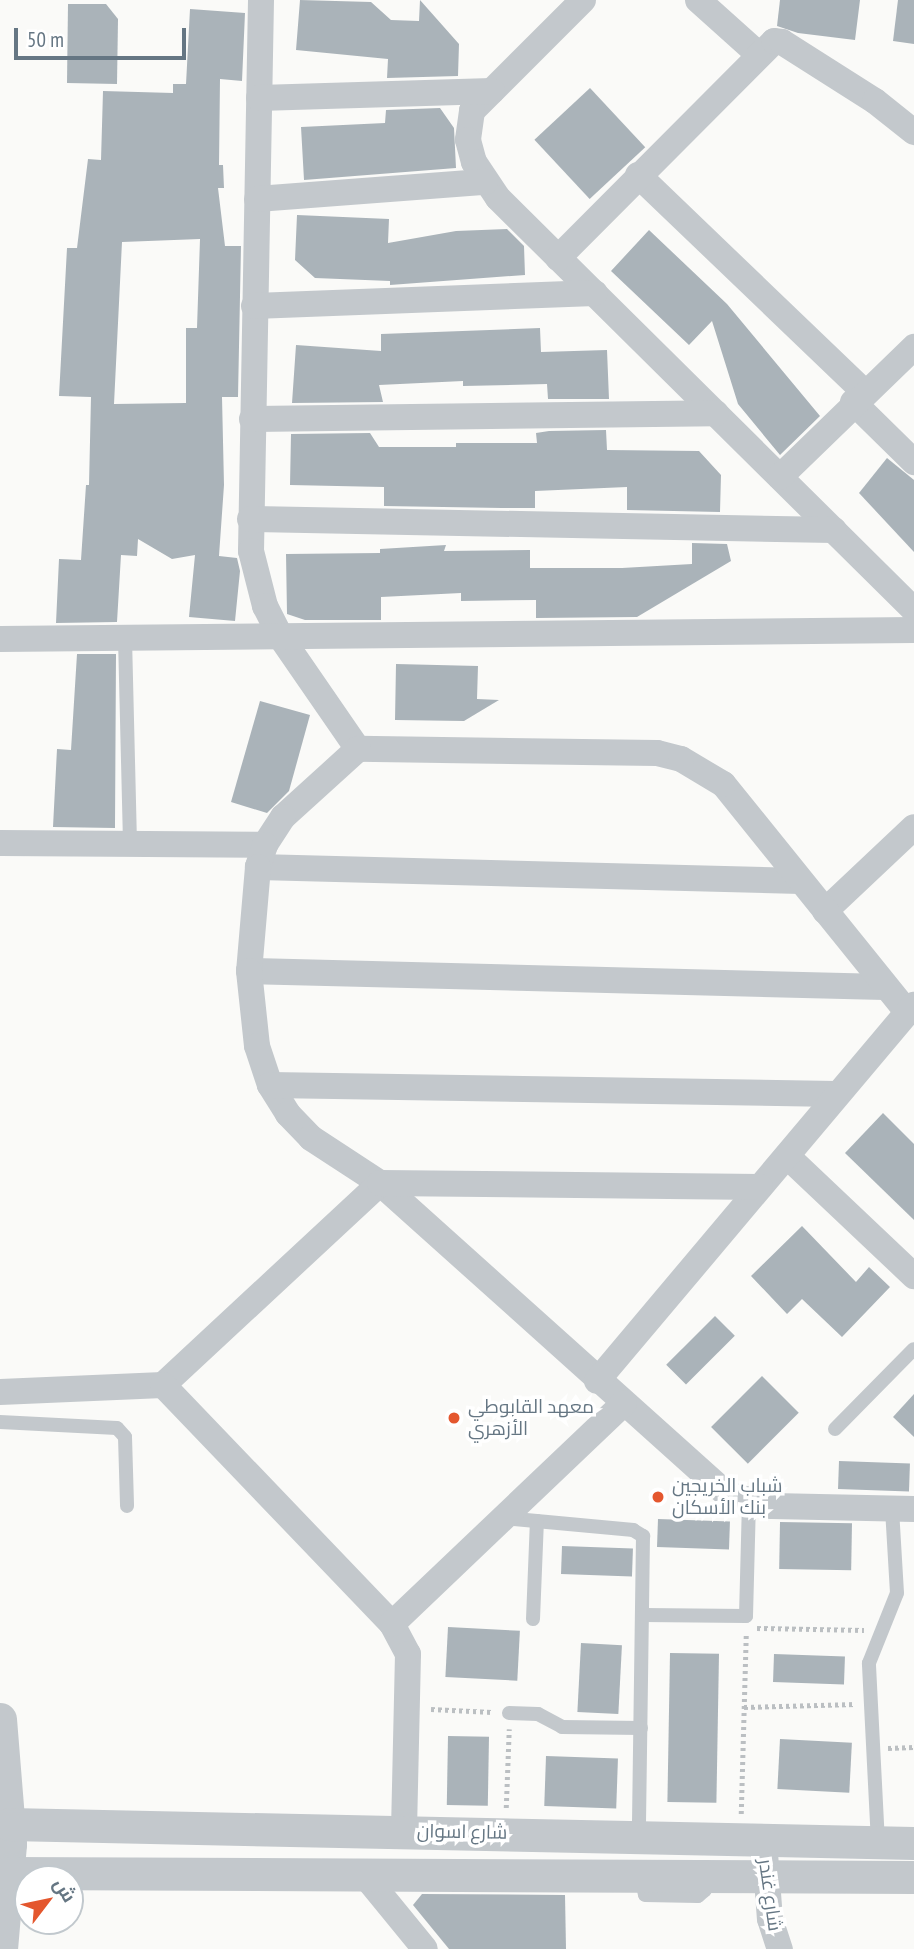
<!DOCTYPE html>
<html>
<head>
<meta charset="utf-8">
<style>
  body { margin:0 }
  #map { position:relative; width:914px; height:1949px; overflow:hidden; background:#fafaf8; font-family:"PT Sans Narrow",Cairo,sans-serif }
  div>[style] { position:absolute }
  .building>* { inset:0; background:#aab3b9; transform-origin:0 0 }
  .path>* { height:4.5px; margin-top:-2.25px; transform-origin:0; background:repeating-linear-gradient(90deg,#bbbfc2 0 3.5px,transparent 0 7px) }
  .service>* { height:14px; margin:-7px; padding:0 7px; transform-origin:7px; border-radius:7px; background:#c3c8cc }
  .minor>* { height:26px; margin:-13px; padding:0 13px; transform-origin:13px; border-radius:13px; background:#c3c8cc }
  .tertiary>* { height:33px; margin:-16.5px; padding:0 16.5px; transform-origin:16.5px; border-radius:16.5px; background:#c3c8cc }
  .dots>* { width:19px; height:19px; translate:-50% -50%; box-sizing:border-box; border:4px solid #fff; border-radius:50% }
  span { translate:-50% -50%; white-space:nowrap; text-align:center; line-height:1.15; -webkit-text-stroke:7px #fff; paint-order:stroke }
  .poi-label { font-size:19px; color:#657683 }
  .left { translate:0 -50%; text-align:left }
  .street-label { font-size:19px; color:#657683 }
  .north { position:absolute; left:14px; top:1865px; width:70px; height:70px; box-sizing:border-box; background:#fff; border:2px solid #c1c8cd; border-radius:50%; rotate:58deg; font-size:19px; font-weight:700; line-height:28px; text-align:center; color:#657683 }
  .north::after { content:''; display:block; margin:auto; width:24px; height:32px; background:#e4572e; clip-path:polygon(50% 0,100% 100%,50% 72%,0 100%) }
  .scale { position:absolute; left:14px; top:28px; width:172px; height:32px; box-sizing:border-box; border:4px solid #657683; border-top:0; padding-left:9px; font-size:21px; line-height:24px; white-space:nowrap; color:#657683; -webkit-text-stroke:5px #fff; paint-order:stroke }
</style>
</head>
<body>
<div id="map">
  <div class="building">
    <i style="clip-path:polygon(300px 0,371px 2px,391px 20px,419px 21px,420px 0,459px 44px,458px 76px,387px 78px,388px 59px,296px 50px)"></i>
    <i style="clip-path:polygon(780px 0,860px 0,855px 40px,798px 33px,777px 26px)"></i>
    <i style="clip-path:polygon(898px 0,914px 0,914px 44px,893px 41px)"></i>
    <i style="clip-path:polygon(68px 4px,106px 4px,118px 19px,117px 84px,67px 83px)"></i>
    <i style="clip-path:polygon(evenodd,190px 9px,245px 13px,242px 81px,220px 79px,219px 165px,223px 165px,224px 188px,218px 188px,225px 246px,241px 246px,238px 397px,222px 397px,224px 485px,219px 556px,237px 558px,240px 571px,235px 621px,189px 617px,195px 555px,172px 559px,138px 539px,137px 556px,121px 555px,117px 622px,56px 623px,59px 559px,81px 560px,86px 485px,89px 485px,91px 397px,59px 396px,67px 248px,77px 248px,88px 159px,101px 160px,103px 91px,173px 93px,173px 84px,186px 84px,190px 9px,200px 239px,197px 328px,186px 328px,186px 403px,114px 404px,122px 242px,200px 239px)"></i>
    <i style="left:590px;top:88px;width:81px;height:76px;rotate:47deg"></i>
    <i style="clip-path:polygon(440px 108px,454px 128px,456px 168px,304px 180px,301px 127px,385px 123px,386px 110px)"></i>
    <i style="clip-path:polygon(297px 215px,389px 219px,388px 243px,456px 231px,507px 229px,524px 246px,525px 275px,390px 285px,390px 281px,315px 278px,295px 260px)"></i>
    <i style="clip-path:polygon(649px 230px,727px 304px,820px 416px,780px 455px,738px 404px,712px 321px,689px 345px,611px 271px)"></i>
    <i style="clip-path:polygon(540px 328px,541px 352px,607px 350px,609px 399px,548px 399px,547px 384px,463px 386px,463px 381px,379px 385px,383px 402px,292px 403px,296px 345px,381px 351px,381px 334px)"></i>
    <i style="clip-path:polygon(606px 430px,607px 450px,699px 451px,721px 475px,720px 512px,627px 510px,627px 487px,535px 491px,535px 508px,502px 508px,384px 506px,384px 487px,290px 485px,291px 434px,370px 433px,379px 447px,456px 447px,456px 443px,537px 443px,536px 433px,549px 431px)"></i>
    <i style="clip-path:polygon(887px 458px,914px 480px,914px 552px,859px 493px)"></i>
    <i style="clip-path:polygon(692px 543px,727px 544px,731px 561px,637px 617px,536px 618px,536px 600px,461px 601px,461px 593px,381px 597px,381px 620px,305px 620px,287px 614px,286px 554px,380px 553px,380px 549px,446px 545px,444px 551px,530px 550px,530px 568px,622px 568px,692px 564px)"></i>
    <i style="clip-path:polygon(77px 654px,116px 654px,115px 828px,53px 827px,57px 749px,71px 750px)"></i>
    <i style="clip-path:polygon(396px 664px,478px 666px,477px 699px,499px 700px,464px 721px,395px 720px)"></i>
    <i style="clip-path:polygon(260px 701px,310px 715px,289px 791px,267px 813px,231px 802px)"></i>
    <i style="clip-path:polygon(883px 1113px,914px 1144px,914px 1220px,845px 1153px)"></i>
    <i style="clip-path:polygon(802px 1226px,856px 1282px,869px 1267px,890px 1287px,842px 1337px,802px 1299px,787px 1314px,751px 1276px)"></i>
    <i style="left:715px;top:1316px;width:28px;height:69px;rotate:45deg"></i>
    <i style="left:762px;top:1376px;width:52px;height:72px;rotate:45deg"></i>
    <i style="clip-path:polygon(914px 1394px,914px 1437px,893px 1417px)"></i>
    <i style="left:839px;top:1461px;width:71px;height:28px;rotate:2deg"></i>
    <i style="left:658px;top:1519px;width:72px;height:28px;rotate:2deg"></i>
    <i style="left:780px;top:1522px;width:72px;height:47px;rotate:1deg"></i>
    <i style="left:562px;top:1546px;width:71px;height:28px;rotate:2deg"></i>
    <i style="left:448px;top:1627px;width:72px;height:50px;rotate:3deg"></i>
    <i style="left:581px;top:1643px;width:41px;height:69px;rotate:3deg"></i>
    <i style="left:670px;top:1653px;width:49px;height:149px;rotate:1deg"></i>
    <i style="left:774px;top:1654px;width:71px;height:28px;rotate:2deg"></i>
    <i style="left:448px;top:1736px;width:41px;height:69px;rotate:1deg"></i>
    <i style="left:780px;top:1739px;width:72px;height:50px;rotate:3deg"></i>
    <i style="left:546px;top:1756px;width:72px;height:50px;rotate:2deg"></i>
    <i style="clip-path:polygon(422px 1894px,565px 1895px,566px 1949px,449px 1949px,413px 1905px)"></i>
  </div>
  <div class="path">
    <i style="left:757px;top:1628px;width:107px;rotate:1.1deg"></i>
    <i style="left:744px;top:1707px;width:112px;rotate:-1.5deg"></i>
    <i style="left:431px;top:1709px;width:61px;rotate:2.8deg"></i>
    <i style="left:888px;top:1748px;width:26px;rotate:-2deg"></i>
    <i style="left:506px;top:1808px;width:79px;rotate:-87.8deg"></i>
    <i style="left:741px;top:1814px;width:181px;rotate:-88.4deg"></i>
  </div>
  <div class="service">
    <i style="left:125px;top:638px;width:206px;rotate:88.6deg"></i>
    <i style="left:0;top:1422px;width:117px;rotate:2.9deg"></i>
    <i style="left:117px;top:1428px;width:12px;rotate:48deg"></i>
    <i style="left:125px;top:1437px;width:69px;rotate:88.3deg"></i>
    <i style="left:835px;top:1429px;width:112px;rotate:-45.4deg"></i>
    <i style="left:504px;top:1518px;width:130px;rotate:5.3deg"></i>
    <i style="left:633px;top:1530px;width:12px;rotate:31deg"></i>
    <i style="left:643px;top:1536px;width:300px;rotate:90.8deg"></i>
    <i style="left:644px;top:1615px;width:102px;rotate:0.6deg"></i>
    <i style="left:746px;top:1616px;width:113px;rotate:-88.5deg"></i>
    <i style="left:533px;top:1619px;width:98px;rotate:-87.7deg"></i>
    <i style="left:509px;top:1713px;width:29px;rotate:2deg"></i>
    <i style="left:538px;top:1714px;width:27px;rotate:28deg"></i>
    <i style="left:562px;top:1727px;width:79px;rotate:0.7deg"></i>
    <i style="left:878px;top:1843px;width:180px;rotate:-92.9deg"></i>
    <i style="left:869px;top:1663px;width:75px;rotate:-68.2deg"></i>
    <i style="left:897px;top:1593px;width:84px;rotate:-93.4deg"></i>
    <i style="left:641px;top:1876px;width:19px;rotate:78deg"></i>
    <i style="left:645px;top:1895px;width:53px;rotate:1.1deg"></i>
    <i style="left:698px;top:1896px;width:9px;rotate:-41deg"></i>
    <i style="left:705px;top:1890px;width:15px;rotate:-86deg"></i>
  </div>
  <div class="minor">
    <i style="left:261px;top:0;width:551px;rotate:91.04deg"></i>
    <i style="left:251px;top:551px;width:57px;rotate:75.7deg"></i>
    <i style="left:265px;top:606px;width:34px;rotate:63deg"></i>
    <i style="left:280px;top:636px;width:137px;rotate:55.4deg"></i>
    <i style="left:583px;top:0;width:157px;rotate:135deg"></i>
    <i style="left:472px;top:111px;width:29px;rotate:98deg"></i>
    <i style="left:468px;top:140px;width:23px;rotate:75deg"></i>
    <i style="left:474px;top:162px;width:43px;rotate:56.3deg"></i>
    <i style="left:498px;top:198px;width:585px;rotate:44.72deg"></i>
    <i style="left:698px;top:0;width:79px;rotate:41.9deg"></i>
    <i style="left:259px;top:98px;width:233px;rotate:-1.7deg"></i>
    <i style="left:638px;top:175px;width:313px;rotate:43.8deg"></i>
    <i style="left:257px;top:199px;width:229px;rotate:-4.3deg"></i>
    <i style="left:558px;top:258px;width:306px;rotate:-45.1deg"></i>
    <i style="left:774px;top:41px;width:8px;rotate:7deg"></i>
    <i style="left:782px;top:42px;width:110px;rotate:32.4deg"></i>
    <i style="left:875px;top:101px;width:50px;rotate:38.5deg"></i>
    <i style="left:254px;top:306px;width:341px;rotate:-2.2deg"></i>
    <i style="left:853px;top:402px;width:86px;rotate:44.5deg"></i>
    <i style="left:252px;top:419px;width:464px;rotate:-0.7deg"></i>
    <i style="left:780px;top:477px;width:187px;rotate:-44.1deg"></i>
    <i style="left:250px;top:519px;width:584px;rotate:1.08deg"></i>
    <i style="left:0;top:639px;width:914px;rotate:-0.56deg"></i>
    <i style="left:0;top:843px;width:265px;rotate:0.4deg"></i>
    <i style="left:258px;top:867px;width:543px;rotate:1.48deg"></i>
    <i style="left:825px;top:911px;width:122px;rotate:-43.3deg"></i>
    <i style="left:249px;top:971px;width:636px;rotate:1.44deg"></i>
    <i style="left:908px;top:1013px;width:294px;rotate:-128.9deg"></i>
    <i style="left:723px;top:784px;width:49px;rotate:-149.2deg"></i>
    <i style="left:681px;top:759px;width:25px;rotate:-166deg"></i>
    <i style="left:657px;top:753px;width:299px;rotate:-179.2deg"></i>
    <i style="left:358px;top:749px;width:101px;rotate:137.8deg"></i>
    <i style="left:283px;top:817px;width:33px;rotate:123deg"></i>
    <i style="left:265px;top:845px;width:23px;rotate:108deg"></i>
    <i style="left:258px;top:867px;width:104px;rotate:94.9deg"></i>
    <i style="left:249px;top:971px;width:75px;rotate:83.9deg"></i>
    <i style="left:257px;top:1046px;width:41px;rotate:71.6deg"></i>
    <i style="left:270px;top:1085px;width:34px;rotate:58deg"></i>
    <i style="left:288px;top:1114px;width:33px;rotate:46deg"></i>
    <i style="left:311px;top:1138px;width:82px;rotate:33.1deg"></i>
    <i style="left:380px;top:1183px;width:466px;rotate:41.9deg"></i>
    <i style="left:727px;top:1494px;width:47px;rotate:14.9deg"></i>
    <i style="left:772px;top:1506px;width:142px;rotate:1.2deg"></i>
    <i style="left:270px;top:1085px;width:566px;rotate:0.91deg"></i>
    <i style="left:787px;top:1156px;width:175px;rotate:43.4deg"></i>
    <i style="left:597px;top:1381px;width:492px;rotate:-49.9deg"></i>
    <i style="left:163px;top:1385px;width:296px;rotate:-42.9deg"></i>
    <i style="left:380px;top:1183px;width:380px;rotate:0.6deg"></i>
    <i style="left:0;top:1392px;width:163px;rotate:-2.5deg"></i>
    <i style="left:163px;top:1385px;width:331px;rotate:46.2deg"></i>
    <i style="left:392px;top:1624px;width:34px;rotate:62deg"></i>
    <i style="left:408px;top:1654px;width:177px;rotate:91.3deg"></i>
    <i style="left:392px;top:1624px;width:320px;rotate:-43.6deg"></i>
    <i style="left:764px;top:1840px;width:79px;rotate:85.7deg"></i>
    <i style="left:770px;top:1919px;width:32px;rotate:72deg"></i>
    <i style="left:362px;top:1872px;width:99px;rotate:50.7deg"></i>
  </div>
  <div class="tertiary">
    <i style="left:0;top:1719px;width:125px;rotate:85.4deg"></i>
    <i style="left:10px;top:1844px;width:105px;rotate:94.9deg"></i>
    <i style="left:9px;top:1824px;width:905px;rotate:1.2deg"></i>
    <i style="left:9px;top:1873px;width:905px;rotate:0.25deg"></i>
  </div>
  <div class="dots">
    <i style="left:454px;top:1418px;background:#e4572e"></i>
    <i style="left:658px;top:1497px;background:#e4572e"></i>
  </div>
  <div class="poi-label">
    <span class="left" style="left:468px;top:1418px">معهد القابوطي<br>الأزهري</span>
    <span class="left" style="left:672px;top:1497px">شباب الخريجين<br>بنك الأسكان</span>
  </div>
  <div class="street-label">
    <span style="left:462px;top:1832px;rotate:1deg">شارع اسوان</span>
    <span style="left:770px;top:1895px;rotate:82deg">شارع غندر</span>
  </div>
  <div class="north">ش</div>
  <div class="scale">50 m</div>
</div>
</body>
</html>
